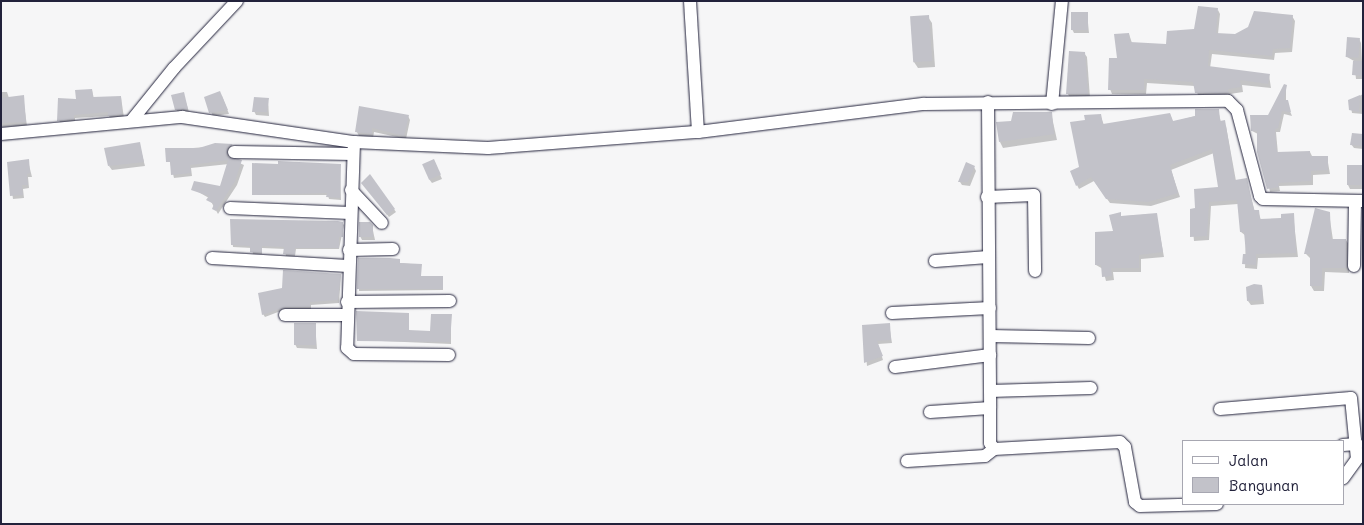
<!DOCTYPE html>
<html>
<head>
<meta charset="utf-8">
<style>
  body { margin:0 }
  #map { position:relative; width:1364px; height:525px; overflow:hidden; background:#f6f6f7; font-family:Mali,sans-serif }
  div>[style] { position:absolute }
  .shadow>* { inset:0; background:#0003 }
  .building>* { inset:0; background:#c2c2c9; transform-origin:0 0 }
  .roads { filter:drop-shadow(0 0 1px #22223b) drop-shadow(0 0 1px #22223b) }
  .street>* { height:12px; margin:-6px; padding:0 6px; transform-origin:6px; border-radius:6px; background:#fff }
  span { translate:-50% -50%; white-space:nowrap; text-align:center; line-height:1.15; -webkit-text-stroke:4.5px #fff; paint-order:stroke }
  .frame { position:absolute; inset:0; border:2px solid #22223b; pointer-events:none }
  .legend { position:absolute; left:1182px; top:440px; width:162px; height:65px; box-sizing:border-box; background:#fff; border:1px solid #a7a7b1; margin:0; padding:6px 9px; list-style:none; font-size:15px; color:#22223b }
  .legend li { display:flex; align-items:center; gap:10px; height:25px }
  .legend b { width:25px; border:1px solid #a7a7b1 }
</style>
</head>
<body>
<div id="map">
  <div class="shadow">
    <i style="clip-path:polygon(1218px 10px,1220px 14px,1218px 34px,1235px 35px,1292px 16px,1295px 21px,1292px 52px,1275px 53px,1274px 60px,1212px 54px,1210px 68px,1269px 75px,1271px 88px,1242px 85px,1243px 92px,1230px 94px,1231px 97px,1199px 98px,1195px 86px,1147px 83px,1146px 94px,1112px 94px,1110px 89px,1129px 34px,1132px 43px,1167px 46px,1195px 30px)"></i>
    <i style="clip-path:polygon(1087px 13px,1089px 33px,1074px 33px,1072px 29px)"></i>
    <i style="clip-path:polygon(928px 17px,932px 23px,935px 67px,918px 68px,914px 62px,912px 18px)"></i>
    <i style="clip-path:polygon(1359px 39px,1361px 43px,1363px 79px,1356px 79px,1354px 61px,1347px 57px)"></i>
    <i style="clip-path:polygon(1070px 52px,1084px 53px,1087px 57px,1090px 98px,1070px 98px,1068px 94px)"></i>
    <i style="clip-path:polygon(1286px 86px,1286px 101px,1292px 116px,1284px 114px,1280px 132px,1276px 132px,1278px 154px,1310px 152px,1312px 156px,1327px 157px,1330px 174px,1313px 175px,1313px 185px,1279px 186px,1280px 191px,1270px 192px,1258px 134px,1252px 131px,1269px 117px)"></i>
    <i style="clip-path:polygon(92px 90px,94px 99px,121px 97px,124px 118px,111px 119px,109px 116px,75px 118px,75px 123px,61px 124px,59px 120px,77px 100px)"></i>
    <i style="clip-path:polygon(1px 92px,7px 92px,9px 98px,23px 97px,27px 126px,1px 127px)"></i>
    <i style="clip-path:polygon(183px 93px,189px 112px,178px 113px,176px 109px)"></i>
    <i style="clip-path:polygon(1363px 94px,1363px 114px,1352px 113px,1350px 101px)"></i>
    <i style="clip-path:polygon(222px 96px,229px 114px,213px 116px,211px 112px)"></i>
    <i style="clip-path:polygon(268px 99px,269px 116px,256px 115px,254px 111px)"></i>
    <i style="clip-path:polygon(1218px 110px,1221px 122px,1226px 126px,1236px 181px,1246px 179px,1255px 212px,1258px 211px,1261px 220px,1282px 220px,1293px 214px,1298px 257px,1258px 258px,1257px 269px,1245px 268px,1246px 236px,1241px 232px,1238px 204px,1211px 206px,1209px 240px,1194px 241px,1191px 210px,1196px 210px,1219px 188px,1214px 153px,1171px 170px,1180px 197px,1151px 206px,1110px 203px,1094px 181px,1079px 189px,1077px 185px,1072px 172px,1080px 168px,1087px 121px,1100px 115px,1104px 125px,1170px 114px,1173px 122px)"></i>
    <i style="clip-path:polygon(1051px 113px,1057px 140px,1003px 148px,1000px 142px,1012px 122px)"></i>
    <i style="clip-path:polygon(408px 116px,410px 120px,406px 139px,374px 132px,373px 138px,359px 136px,357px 132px)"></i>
    <i style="clip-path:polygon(1363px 136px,1363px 149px,1354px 148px,1351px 144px)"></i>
    <i style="clip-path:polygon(139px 143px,145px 166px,112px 170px,109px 166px)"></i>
    <i style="clip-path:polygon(232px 145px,228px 158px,244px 165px,237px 185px,218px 214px,209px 198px,193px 189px,220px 188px,229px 164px,191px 168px,192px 176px,174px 178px,167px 150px)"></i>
    <i style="clip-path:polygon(28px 161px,32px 177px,28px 177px,29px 188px,23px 189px,24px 198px,13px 199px,8px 163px)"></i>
    <i style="clip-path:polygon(340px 165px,341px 200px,329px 199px,328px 195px,254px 195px)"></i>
    <i style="clip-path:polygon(436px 165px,442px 179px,432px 183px,429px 179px)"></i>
    <i style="clip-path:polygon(974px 167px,976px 171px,970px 186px,962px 185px,960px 182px)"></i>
    <i style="clip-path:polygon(1363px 170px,1363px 189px,1350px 189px,1348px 185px)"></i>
    <i style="clip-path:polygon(370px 176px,396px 212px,389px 217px,364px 184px)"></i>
    <i style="clip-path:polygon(1329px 213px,1333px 240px,1346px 240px,1349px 245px,1349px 273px,1325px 272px,1324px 291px,1314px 291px,1311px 286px,1311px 259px,1306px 254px)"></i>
    <i style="clip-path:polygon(1156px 214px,1164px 257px,1141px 259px,1141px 272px,1113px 272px,1114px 280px,1106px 281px,1103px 269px,1096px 265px,1096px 234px,1114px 232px,1110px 217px)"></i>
    <i style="clip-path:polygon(231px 220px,342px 223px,344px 225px,339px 249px,296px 249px,295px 256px,286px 256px,285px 249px,262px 248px,262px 254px,253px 254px,252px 248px,233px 247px)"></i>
    <i style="clip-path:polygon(372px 226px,375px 240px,362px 240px,360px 236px)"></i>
    <i style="clip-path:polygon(359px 259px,421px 265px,421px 277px,442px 277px,443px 290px,359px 291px)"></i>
    <i style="clip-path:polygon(341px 275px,339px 303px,311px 305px,311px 309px,286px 309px,265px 317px,263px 314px,283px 289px)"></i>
    <i style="clip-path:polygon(1262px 286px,1264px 304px,1251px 305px,1248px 301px)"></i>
    <i style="clip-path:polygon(408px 314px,409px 332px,431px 332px,451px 315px,451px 344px,358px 340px)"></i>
    <i style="clip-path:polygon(315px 324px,317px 349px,297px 348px,295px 344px)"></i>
    <i style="clip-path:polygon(889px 324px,892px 343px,878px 344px,883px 360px,867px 366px,863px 326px)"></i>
  </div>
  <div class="building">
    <i style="clip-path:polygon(1198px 6px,1218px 8px,1216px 33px,1235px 34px,1248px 27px,1254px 11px,1293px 15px,1290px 48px,1273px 49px,1272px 56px,1209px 50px,1208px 66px,1270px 74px,1268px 84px,1240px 80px,1241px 87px,1228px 89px,1229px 93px,1195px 93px,1193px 82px,1144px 79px,1144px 90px,1108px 90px,1109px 58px,1117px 58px,1114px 34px,1129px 33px,1130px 42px,1166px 44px,1167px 31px,1194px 29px)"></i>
    <i style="left:1071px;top:12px;width:17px;height:18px"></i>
    <i style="left:929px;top:15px;width:46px;height:19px;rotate:86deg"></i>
    <i style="left:1347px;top:37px;width:13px;height:20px;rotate:4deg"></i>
    <i style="clip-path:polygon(1069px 51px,1085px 52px,1088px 94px,1066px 94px)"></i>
    <i style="clip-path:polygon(1353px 61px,1363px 61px,1363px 76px,1352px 75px)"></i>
    <i style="clip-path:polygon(1284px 84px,1287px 85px,1284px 100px,1288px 100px,1291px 112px,1282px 111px,1278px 128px,1275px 129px,1277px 152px,1310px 151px,1310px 156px,1328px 156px,1328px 170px,1311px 171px,1311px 181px,1278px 183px,1279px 187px,1267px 189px,1257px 152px,1257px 131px,1251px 131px,1250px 115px,1268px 115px)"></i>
    <i style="clip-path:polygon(92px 89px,93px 97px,121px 96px,122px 114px,108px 116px,108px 112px,74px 115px,74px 119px,57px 121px,58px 98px,76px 99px,75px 90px)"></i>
    <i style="clip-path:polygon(220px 91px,228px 110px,209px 113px,204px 97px)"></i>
    <i style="clip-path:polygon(184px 92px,188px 109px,175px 110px,171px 95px)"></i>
    <i style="clip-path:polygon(24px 95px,26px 122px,1px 123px,1px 98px)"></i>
    <i style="clip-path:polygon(1360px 95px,1359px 112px,1349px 110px,1348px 100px)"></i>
    <i style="clip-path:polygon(254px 97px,269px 98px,267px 112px,252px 112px)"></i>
    <i style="clip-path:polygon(359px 106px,409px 115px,404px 136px,372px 128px,372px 134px,355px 132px)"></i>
    <i style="clip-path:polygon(1195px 109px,1219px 109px,1220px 121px,1225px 120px,1235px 180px,1247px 178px,1254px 210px,1259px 210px,1260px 219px,1281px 218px,1281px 214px,1294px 213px,1296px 253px,1256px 254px,1256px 265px,1242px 264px,1243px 254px,1246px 254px,1244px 232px,1240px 232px,1237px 200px,1209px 202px,1207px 236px,1190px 237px,1190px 209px,1195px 208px,1194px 189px,1218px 187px,1212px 149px,1170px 165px,1178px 193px,1148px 202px,1106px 199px,1091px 177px,1076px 186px,1070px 171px,1079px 167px,1070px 122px,1085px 120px,1084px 115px,1101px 114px,1103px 124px,1170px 113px,1173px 121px,1195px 116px)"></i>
    <i style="clip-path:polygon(1013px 112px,1052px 112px,1054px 134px,999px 142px,996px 122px,1011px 121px)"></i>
    <i style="clip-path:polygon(1352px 133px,1363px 134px,1363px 146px,1350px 145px)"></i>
    <i style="clip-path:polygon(140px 142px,144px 162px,108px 166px,104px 148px)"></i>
    <i style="clip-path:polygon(215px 143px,233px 144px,227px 148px,227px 156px,242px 160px,235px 181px,216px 211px,212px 209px,214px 204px,206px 200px,209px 196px,191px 190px,194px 181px,220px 186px,228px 160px,190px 165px,191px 173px,171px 175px,170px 162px,166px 162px,165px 148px,199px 148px)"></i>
    <i style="clip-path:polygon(29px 159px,30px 173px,27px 174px,28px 185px,22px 185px,23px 195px,10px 196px,7px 162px)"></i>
    <i style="left:434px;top:159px;width:17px;height:13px;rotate:66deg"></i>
    <i style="clip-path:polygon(278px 161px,341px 164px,340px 198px,326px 197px,327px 193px,252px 195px,252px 163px,278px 164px)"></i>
    <i style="clip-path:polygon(966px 162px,975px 166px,968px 182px,958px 182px)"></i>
    <i style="left:1347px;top:165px;width:16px;height:20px"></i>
    <i style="clip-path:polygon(370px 174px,395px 209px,387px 215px,361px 183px)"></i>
    <i style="clip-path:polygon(1315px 208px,1330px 212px,1331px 239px,1346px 239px,1346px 268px,1322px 268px,1322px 286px,1310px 286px,1310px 254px,1304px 254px)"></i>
    <i style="clip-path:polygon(1121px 212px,1121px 216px,1157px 213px,1163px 252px,1139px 255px,1139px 268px,1111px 268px,1112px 276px,1102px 277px,1101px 265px,1095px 265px,1095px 232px,1113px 231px,1109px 215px)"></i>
    <i style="clip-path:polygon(230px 219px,338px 221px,343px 222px,343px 237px,339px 237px,339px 248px,295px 248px,295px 255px,283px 254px,284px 247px,262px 246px,262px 253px,250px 252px,250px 246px,231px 245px)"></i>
    <i style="clip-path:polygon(359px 222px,370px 222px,373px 225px,373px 237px,359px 237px)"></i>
    <i style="clip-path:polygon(358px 258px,390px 258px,400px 259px,400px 263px,422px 264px,421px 276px,443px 276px,443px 289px,357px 289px)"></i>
    <i style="clip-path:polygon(283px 270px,341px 274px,338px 300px,310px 302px,310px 307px,285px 307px,262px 315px,258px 293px,282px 288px)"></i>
    <i style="clip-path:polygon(1254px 284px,1262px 285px,1263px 300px,1247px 301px,1246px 287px)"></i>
    <i style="clip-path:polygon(356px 311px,409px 313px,409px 330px,430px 331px,431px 314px,452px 314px,450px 342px,357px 341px)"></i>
    <i style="left:294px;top:323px;width:22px;height:22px"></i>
    <i style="clip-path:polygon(890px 323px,891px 340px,877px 341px,883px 356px,864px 363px,862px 325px)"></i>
  </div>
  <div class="roads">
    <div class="street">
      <i style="left:690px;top:1px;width:131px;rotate:86.5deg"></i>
      <i style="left:988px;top:102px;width:306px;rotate:89.6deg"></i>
      <i style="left:990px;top:408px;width:35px;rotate:90deg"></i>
      <i style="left:990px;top:443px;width:7px;rotate:56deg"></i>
      <i style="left:1052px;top:104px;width:103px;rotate:-84.5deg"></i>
      <i style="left:132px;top:120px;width:67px;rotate:-51.1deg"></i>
      <i style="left:174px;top:68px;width:92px;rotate:-46.8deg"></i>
      <i style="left:1px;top:134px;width:182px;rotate:-5.4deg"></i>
      <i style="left:182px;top:117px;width:174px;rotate:8.3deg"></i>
      <i style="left:354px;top:142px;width:134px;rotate:2.6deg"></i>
      <i style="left:488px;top:148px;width:211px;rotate:-4.4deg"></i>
      <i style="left:698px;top:132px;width:228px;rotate:-7.1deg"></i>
      <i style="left:924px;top:104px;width:304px;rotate:-0.6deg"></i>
      <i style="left:1228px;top:101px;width:13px;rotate:45deg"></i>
      <i style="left:1237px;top:110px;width:89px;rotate:75deg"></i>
      <i style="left:1260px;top:196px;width:4px;rotate:45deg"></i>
      <i style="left:1263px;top:199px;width:100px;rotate:1.1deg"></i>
      <i style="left:354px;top:142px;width:206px;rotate:91.9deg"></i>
      <i style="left:347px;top:348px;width:9px;rotate:41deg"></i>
      <i style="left:354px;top:354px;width:95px;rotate:0.6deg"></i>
      <i style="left:234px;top:152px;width:119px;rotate:1deg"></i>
      <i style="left:351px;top:190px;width:45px;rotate:46.8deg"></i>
      <i style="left:987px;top:197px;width:47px;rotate:-2.4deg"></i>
      <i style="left:1034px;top:195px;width:76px;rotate:89.2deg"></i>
      <i style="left:230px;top:208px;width:120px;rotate:2.4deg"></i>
      <i style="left:349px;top:250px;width:44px;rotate:-1.3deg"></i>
      <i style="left:212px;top:258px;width:136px;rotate:3.4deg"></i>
      <i style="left:935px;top:261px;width:53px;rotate:-4.3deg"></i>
      <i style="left:1354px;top:266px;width:65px;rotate:-89.1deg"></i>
      <i style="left:347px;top:302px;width:103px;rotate:-0.6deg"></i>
      <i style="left:892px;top:313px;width:98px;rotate:-2.9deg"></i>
      <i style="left:285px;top:315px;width:62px"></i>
      <i style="left:990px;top:336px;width:99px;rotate:1.2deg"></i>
      <i style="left:895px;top:367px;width:96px;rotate:-7.2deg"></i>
      <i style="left:990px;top:391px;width:101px;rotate:-1.7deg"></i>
      <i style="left:1220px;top:409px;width:131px;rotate:-4.8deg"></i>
      <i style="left:1351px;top:398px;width:61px;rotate:84.4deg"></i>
      <i style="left:1357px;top:459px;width:24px;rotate:126deg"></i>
      <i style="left:930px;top:412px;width:60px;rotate:-3.8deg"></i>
      <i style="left:1343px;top:445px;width:14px;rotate:-4deg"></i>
      <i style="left:907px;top:461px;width:78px;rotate:-3.7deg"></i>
      <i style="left:985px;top:456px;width:11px;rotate:-38deg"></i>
      <i style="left:994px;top:449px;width:126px;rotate:-3.2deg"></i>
      <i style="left:1120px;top:442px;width:7px;rotate:45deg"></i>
      <i style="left:1125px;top:447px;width:56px;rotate:79.7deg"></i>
      <i style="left:1135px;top:502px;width:6px;rotate:39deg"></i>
      <i style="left:1140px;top:506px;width:77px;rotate:-1.5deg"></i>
    </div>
  </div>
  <div class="frame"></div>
  <ul class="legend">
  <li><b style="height:6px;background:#fff"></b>Jalan</li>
  <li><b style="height:14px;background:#c2c2c9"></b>Bangunan</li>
  </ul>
</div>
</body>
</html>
